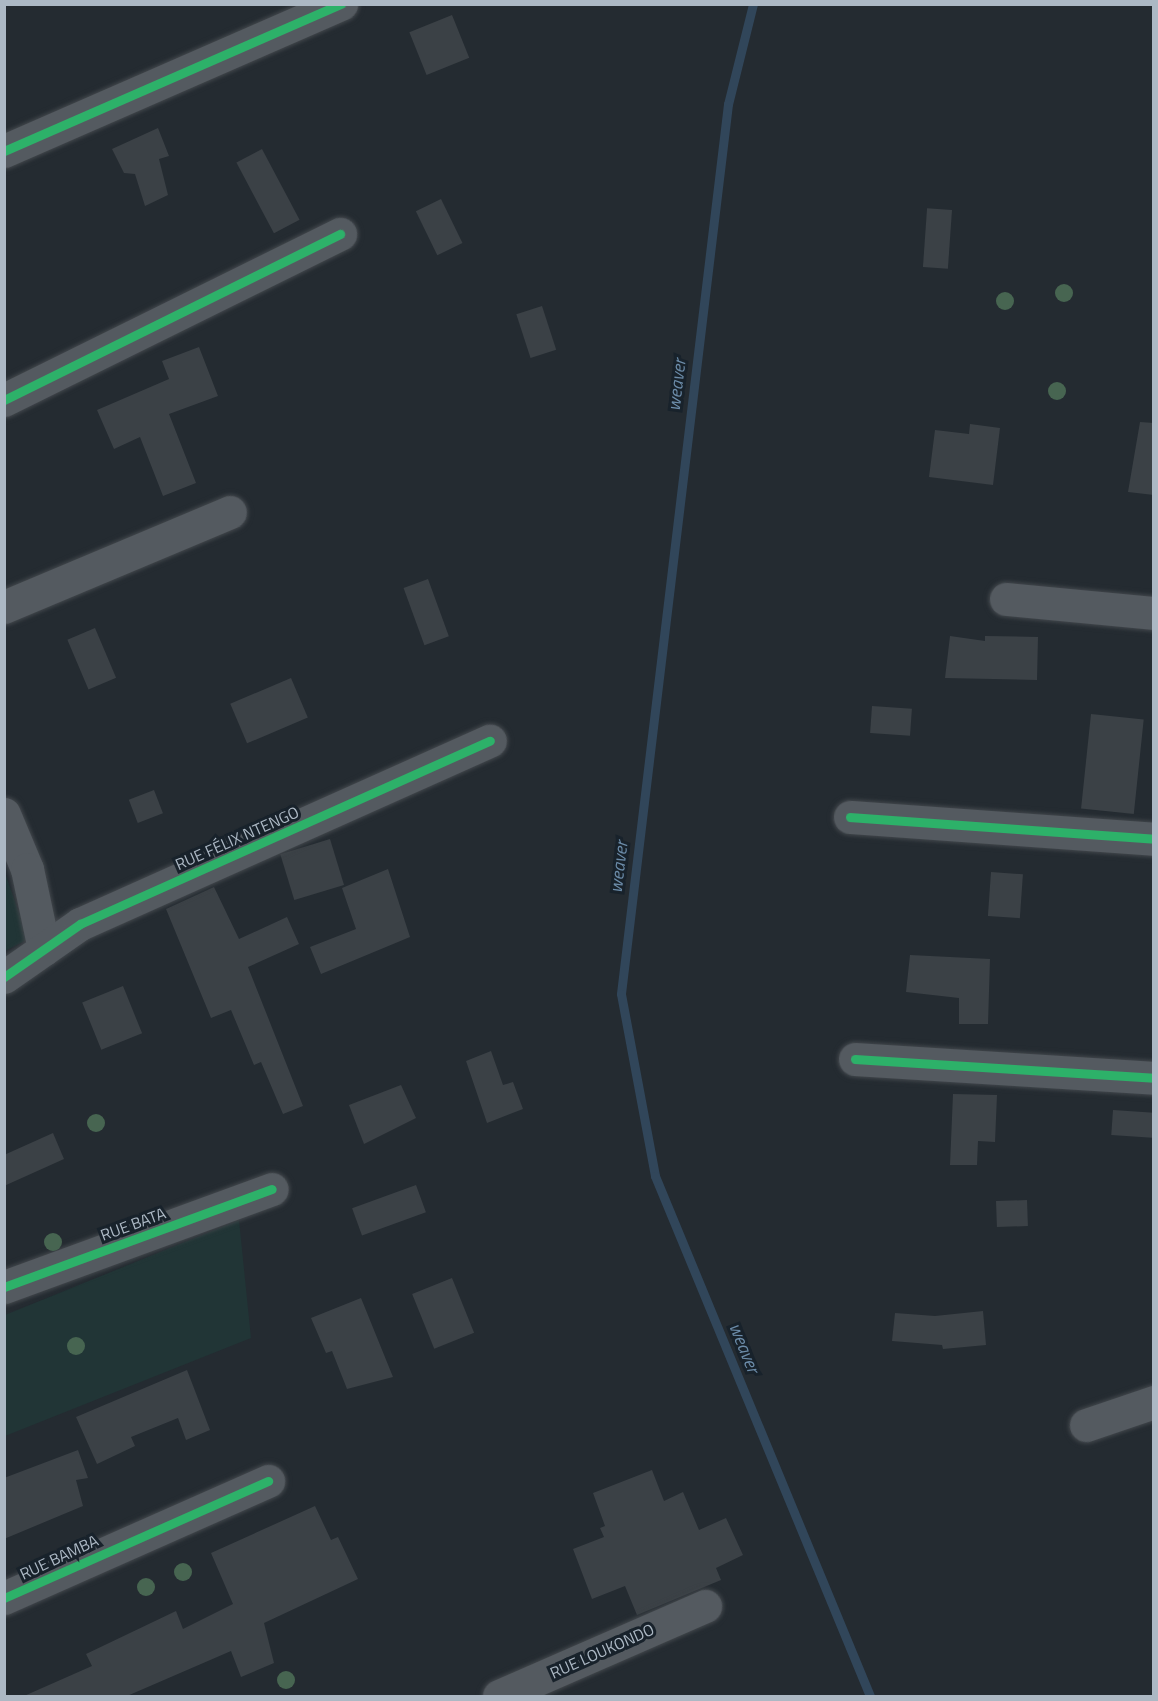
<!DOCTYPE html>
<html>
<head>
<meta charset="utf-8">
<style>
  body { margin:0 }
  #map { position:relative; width:1158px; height:1701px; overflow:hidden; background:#242b31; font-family:"Titillium Web",sans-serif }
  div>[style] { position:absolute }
  .green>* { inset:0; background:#213536 }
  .stream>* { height:9px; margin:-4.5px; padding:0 4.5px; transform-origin:4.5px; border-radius:4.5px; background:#31465a }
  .building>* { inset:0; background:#3b4146; transform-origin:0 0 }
  .roads { filter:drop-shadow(0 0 2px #42474c) drop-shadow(0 0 2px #42474c) }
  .minor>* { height:33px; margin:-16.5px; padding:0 16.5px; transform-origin:16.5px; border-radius:16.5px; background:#545a60 }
  .cycleway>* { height:9px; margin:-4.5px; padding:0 4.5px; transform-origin:4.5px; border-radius:4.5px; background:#2db169 }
  .trees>* { width:18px; height:18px; margin:-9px; border-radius:50%; background:#476551 }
  span { translate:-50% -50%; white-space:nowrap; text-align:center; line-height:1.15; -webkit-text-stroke:6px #18222b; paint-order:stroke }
  .street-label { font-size:16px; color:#acb8c4 }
  .water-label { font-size:18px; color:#6c8ca9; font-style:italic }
  .frame { position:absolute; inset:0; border:6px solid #acb8c4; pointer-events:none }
</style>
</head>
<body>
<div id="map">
  <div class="green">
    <i style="clip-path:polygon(4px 870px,28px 939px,5px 951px,4px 951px)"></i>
    <i style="clip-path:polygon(239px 1220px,251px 1338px,5px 1436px,5px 1315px)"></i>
  </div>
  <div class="stream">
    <i style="left:753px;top:4px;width:103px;rotate:104deg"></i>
    <i style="left:728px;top:104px;width:896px;rotate:96.86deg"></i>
    <i style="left:621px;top:994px;width:185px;rotate:79.4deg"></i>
    <i style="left:655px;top:1176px;width:563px;rotate:67.54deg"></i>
  </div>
  <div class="building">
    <i style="left:452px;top:15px;width:46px;height:46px;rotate:68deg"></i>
    <i style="clip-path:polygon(158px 128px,169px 156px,159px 159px,168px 195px,145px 206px,135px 174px,124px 173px,112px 149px)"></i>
    <i style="left:262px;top:149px;width:80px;height:29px;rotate:62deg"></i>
    <i style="left:441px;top:199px;width:49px;height:28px;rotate:64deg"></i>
    <i style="left:952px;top:210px;width:59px;height:25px;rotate:94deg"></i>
    <i style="left:542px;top:306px;width:46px;height:27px;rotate:72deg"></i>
    <i style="clip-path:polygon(199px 347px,218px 396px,169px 414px,196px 483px,163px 496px,140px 437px,114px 449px,97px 410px,169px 379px,162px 361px)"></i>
    <i style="clip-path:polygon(1140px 422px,1154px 423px,1154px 495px,1128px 492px)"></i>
    <i style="clip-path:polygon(970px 424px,1000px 428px,993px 485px,929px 477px,935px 430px,969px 434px)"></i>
    <i style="left:428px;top:579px;width:61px;height:26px;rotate:70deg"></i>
    <i style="left:95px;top:628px;width:54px;height:30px;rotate:67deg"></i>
    <i style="clip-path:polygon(950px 636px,985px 641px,985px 636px,1038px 637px,1037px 680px,945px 678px)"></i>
    <i style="left:291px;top:678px;width:43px;height:66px;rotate:67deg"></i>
    <i style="left:872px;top:706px;width:40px;height:27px;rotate:4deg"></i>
    <i style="left:1091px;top:714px;width:53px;height:95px;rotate:6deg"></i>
    <i style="left:154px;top:790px;width:25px;height:27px;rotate:69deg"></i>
    <i style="left:330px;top:839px;width:48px;height:52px;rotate:73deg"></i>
    <i style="clip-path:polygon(388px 869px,410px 937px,321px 974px,310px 947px,356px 929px,342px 888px)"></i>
    <i style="left:991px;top:872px;width:32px;height:44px;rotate:4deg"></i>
    <i style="clip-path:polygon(214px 887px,239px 939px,287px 917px,299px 944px,248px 967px,303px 1106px,283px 1114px,261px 1062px,254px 1065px,231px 1010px,211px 1018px,166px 909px)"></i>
    <i style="clip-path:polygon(910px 955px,990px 959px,988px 1024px,959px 1024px,959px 998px,906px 992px)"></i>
    <i style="left:123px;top:986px;width:51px;height:44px;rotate:68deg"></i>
    <i style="clip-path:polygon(491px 1051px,503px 1085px,513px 1082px,523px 1109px,487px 1123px,466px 1061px)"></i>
    <i style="clip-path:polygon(401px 1085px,416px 1118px,364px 1144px,349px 1105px)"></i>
    <i style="clip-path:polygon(953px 1094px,997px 1095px,995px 1142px,978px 1141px,977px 1165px,950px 1165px)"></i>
    <i style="left:1113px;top:1110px;width:41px;height:25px;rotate:4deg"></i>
    <i style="clip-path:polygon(53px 1133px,64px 1159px,4px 1186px,4px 1155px)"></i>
    <i style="left:416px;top:1185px;width:29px;height:68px;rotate:70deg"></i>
    <i style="left:1027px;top:1200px;width:26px;height:31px;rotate:88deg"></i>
    <i style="left:452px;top:1278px;width:59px;height:43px;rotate:68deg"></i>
    <i style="clip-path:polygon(361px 1298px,393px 1377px,347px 1389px,332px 1351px,326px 1353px,311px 1318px)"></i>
    <i style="clip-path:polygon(983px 1311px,986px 1345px,943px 1349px,942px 1345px,892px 1341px,895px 1313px,935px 1316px)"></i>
    <i style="clip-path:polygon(187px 1370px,210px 1430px,186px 1440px,178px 1418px,131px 1437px,135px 1446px,97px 1464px,76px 1417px)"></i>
    <i style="clip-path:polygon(78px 1450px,88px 1478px,76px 1480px,83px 1506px,4px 1539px,4px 1478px)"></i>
    <i style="clip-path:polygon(652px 1470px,664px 1501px,683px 1492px,699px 1530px,726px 1518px,743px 1555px,716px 1568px,721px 1580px,637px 1615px,625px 1586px,592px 1599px,573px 1549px,604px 1537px,600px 1528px,605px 1526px,593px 1493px)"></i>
    <i style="clip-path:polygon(315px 1506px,331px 1540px,338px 1537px,358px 1579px,264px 1623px,274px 1663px,241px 1677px,231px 1651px,127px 1696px,24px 1696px,92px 1666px,86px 1654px,176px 1611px,183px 1629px,233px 1604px,211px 1553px)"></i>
  </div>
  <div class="roads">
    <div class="minor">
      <i style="left:4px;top:151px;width:368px;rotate:-23.6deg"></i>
      <i style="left:4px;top:400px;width:375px;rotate:-26.3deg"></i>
      <i style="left:1006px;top:599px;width:149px;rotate:5.4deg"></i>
      <i style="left:4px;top:607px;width:245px;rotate:-22.8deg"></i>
      <i style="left:4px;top:814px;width:60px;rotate:67.3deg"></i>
      <i style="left:27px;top:869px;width:82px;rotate:78deg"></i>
      <i style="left:850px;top:817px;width:305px;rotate:4.1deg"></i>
      <i style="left:4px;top:977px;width:93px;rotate:-34.9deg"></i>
      <i style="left:80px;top:924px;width:449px;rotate:-24.1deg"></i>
      <i style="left:855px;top:1059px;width:300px;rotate:3.6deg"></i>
      <i style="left:4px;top:1287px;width:285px;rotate:-20.1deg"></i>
      <i style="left:1086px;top:1425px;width:72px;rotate:-18.7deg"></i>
      <i style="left:4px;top:1598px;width:289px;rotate:-23.9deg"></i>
      <i style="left:499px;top:1696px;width:225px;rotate:-23.6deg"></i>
    </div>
  </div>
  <div class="cycleway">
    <i style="left:4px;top:151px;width:368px;rotate:-23.6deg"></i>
    <i style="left:4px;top:400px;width:375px;rotate:-26.3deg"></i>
    <i style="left:850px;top:817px;width:305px;rotate:4.1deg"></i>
    <i style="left:4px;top:977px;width:93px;rotate:-34.9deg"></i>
    <i style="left:80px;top:924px;width:449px;rotate:-24.1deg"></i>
    <i style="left:855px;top:1059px;width:300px;rotate:3.6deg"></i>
    <i style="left:4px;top:1287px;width:285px;rotate:-20.1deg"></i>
    <i style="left:4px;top:1598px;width:289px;rotate:-23.9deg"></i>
  </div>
  <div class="trees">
    <i style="left:1064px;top:293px"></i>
    <i style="left:1005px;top:301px"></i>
    <i style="left:1057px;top:391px"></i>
    <i style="left:96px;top:1123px"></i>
    <i style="left:53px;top:1242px"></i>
    <i style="left:76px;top:1346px"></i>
    <i style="left:183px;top:1572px"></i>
    <i style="left:146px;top:1587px"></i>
    <i style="left:286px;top:1680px"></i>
  </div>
  <div class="street-label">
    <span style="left:237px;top:838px;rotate:-24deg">RUE FÉLIX NTENGO</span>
    <span style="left:133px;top:1224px;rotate:-20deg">RUE BATA</span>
    <span style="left:59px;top:1557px;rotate:-25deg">RUE BAMBA</span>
    <span style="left:602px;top:1651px;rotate:-24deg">RUE LOUKONDO</span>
  </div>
  <div class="water-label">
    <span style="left:677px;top:385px;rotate:-83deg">weaver</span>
    <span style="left:619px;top:867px;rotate:-83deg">weaver</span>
    <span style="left:744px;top:1348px;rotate:68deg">weaver</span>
  </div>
  <div class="frame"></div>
</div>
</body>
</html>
